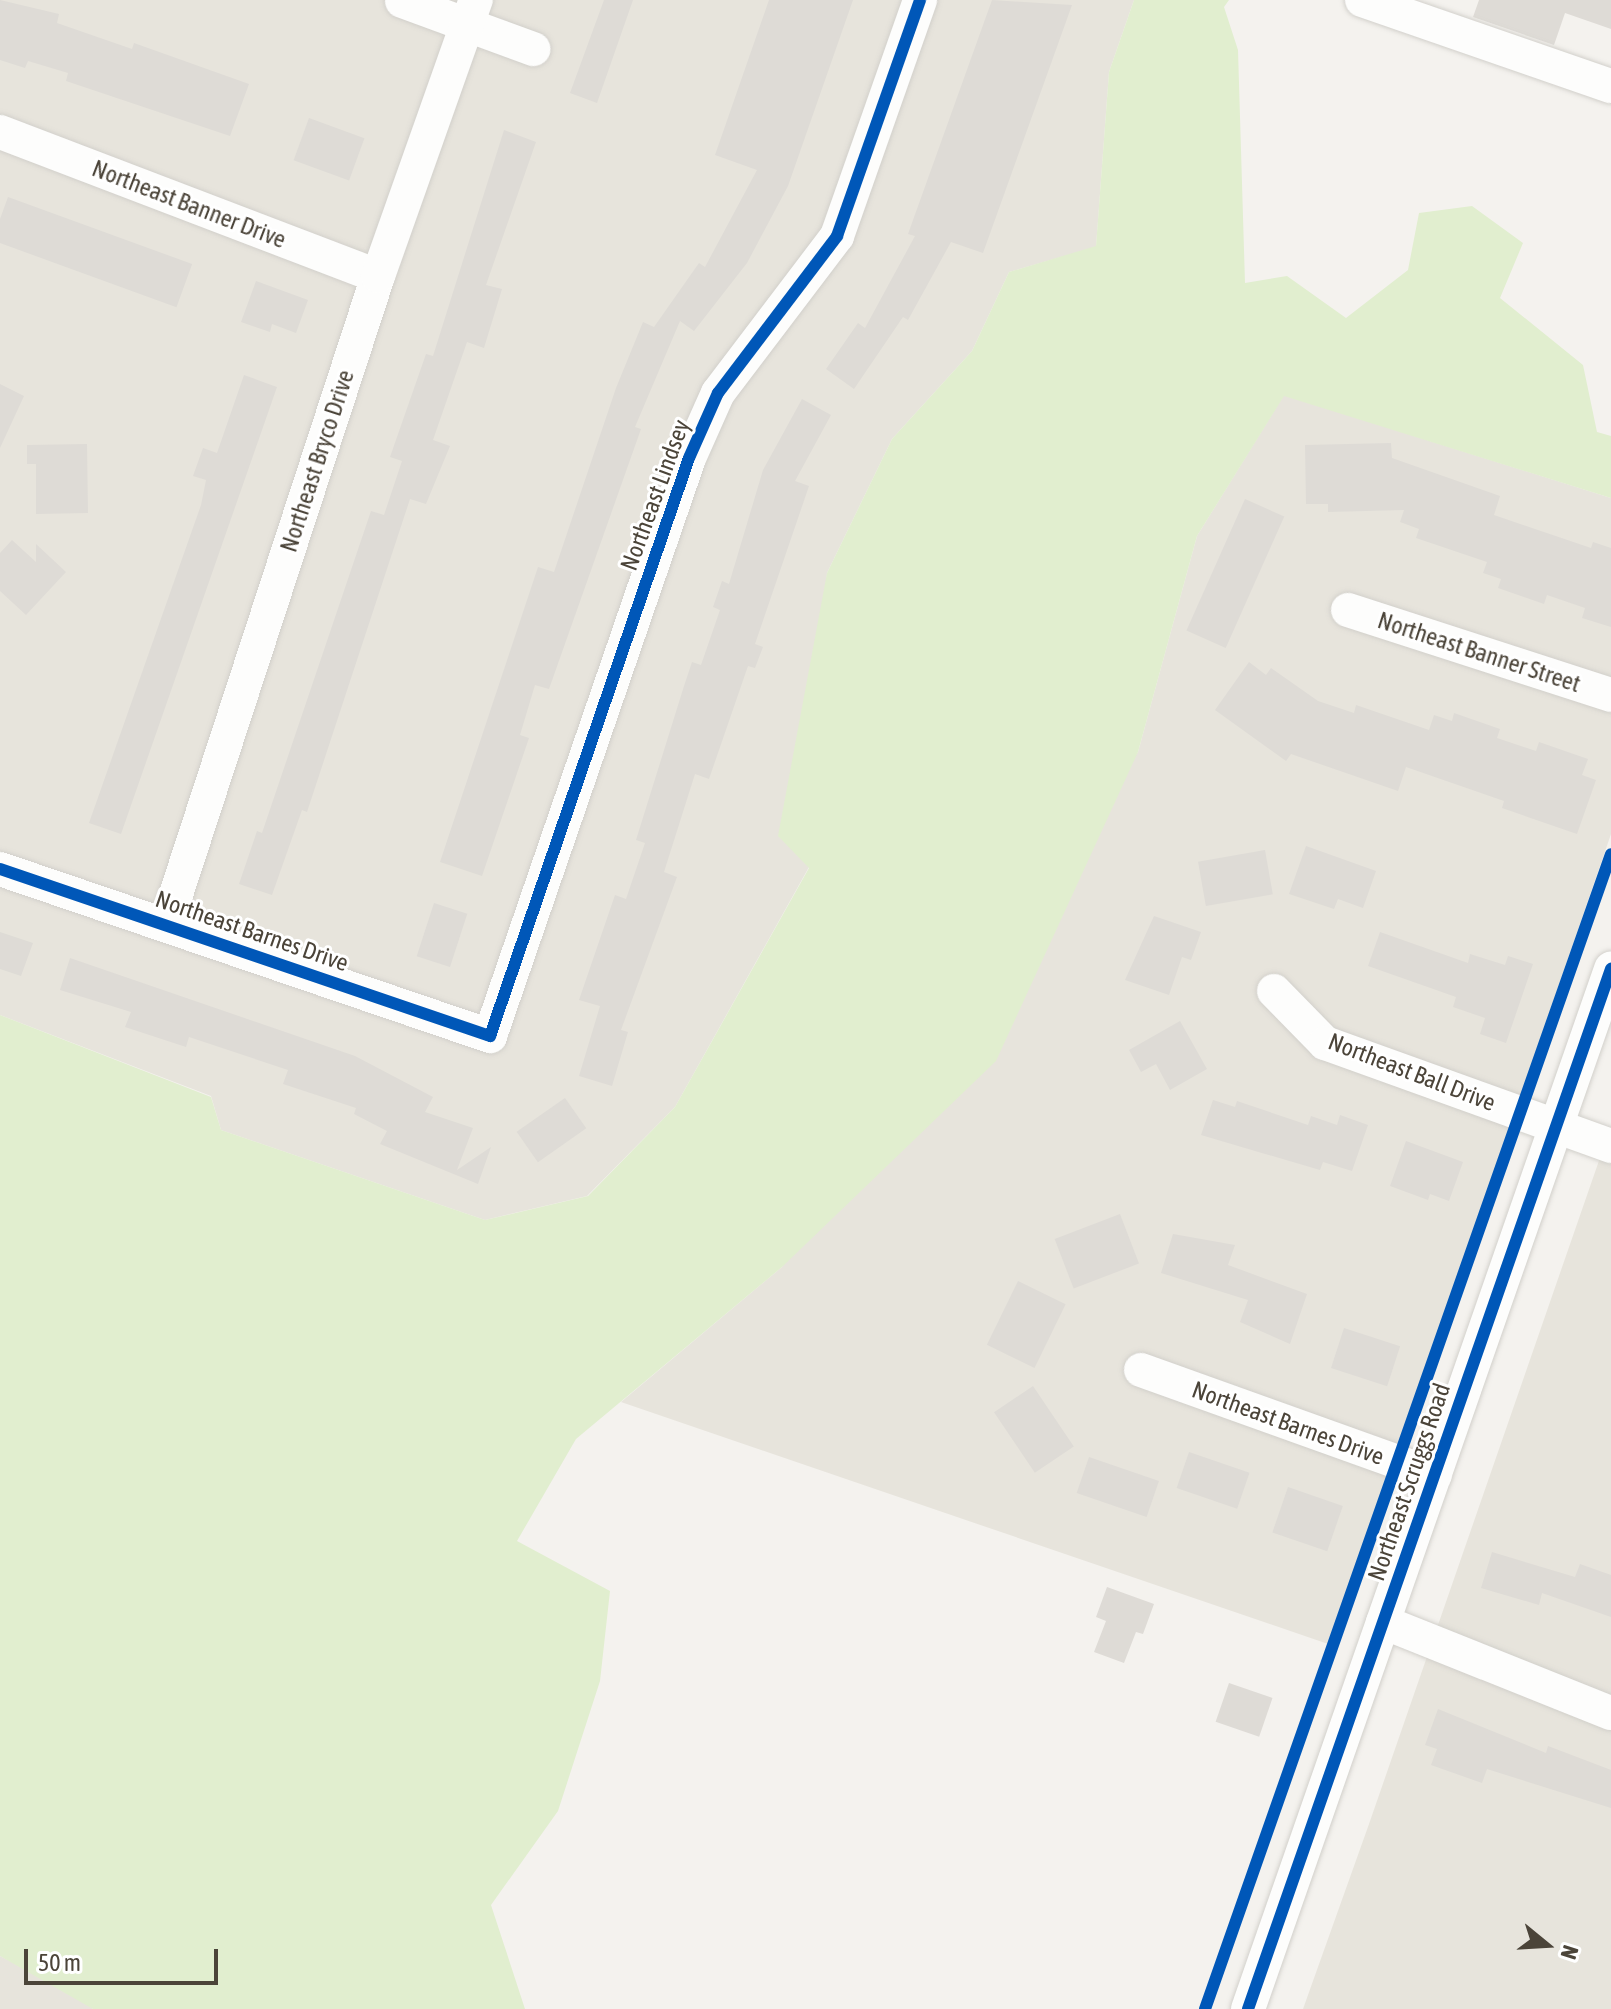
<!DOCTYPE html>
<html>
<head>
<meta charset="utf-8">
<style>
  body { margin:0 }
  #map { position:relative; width:1611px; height:2009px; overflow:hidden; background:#f4f2ee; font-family:"Asap Condensed",sans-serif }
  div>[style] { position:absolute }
  .residential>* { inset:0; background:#e7e4dc }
  .green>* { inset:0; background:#e1eecf }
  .building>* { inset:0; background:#dedbd6; transform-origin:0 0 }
  .roads { filter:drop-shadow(0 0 2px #d2d0cb) drop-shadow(0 0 2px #d2d0cb) }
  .minor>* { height:34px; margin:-17px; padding:0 17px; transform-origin:17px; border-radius:17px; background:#fdfdfc }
  .cycleway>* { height:12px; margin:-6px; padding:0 6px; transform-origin:6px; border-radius:6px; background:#0057b8 }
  span { translate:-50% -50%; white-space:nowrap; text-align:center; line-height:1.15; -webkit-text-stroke:6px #fff; paint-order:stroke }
  .street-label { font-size:24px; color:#4b4439 }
  .north { position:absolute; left:1507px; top:1905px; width:80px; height:80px; -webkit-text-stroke:6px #fff; paint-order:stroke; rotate:108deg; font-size:22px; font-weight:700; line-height:32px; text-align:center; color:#4b4439 }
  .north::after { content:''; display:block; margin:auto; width:28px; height:36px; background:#4b4439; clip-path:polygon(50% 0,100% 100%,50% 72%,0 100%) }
  .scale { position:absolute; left:24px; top:1949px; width:194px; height:36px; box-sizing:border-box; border:4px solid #4b4439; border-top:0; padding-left:10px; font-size:24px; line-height:28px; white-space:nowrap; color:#4b4439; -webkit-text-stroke:6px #fff; paint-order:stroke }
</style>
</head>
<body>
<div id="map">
  <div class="residential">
    <i style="clip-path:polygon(0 0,1134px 0,1109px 72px,1096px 247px,1009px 272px,972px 351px,892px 439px,827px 573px,809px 867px,675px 1107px,587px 1196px,485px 1220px,221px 1130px,211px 1096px,0 1015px)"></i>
    <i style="clip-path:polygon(1284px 395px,1611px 498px,1611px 834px,1331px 1645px,621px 1402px,782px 1267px,1138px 752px,1197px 536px)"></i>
    <i style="clip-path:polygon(1611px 1126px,1611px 2009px,1303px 2009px,1369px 1824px)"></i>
    <i style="clip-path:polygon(0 1956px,73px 1993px,93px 2009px,0 2009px)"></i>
  </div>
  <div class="green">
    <i style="clip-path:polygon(1134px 0,1229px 0,1224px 7px,1238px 50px,1245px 283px,1287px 276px,1346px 318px,1408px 270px,1419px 213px,1472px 206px,1523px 243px,1500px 298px,1583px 365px,1597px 432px,1611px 436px,1611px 498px,1284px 396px,1197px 536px,1138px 752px,996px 1061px,782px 1267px,576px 1439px,517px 1541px,610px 1591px,600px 1681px,558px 1811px,491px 1905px,525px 2009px,93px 2009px,0 1956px,0 1015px,211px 1097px,221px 1130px,485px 1220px,588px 1196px,675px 1107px,809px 868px,778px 836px,827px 573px,892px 439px,972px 351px,1009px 272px,1096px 246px,1109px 72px)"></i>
  </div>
  <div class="building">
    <i style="clip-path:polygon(0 0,59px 14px,57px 23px,132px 49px,134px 43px,249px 84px,230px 136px,66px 81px,68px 73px,28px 61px,25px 68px,0 60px)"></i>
    <i style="clip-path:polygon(604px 0,633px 0,597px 103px,570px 93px)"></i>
    <i style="clip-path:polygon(769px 0,853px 0,788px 186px,747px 263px,694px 331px,680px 321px,635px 427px,641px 429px,549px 689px,535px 685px,520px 735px,529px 738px,482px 876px,440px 862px,538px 567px,554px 572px,616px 388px,643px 322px,654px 327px,699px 263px,705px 267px,757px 170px,715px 155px)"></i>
    <i style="clip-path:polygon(992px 0,1072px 5px,983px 253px,951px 242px,908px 320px,903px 317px,854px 389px,826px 369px,858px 323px,865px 328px,915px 236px,908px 234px)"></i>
    <i style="clip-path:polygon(1479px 0,1611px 0,1611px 29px,1565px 13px,1554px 45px,1473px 17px)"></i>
    <i style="left:309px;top:118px;width:59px;height:45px;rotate:20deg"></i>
    <i style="clip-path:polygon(504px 130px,536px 142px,486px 285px,502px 289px,484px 348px,467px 342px,433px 440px,450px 446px,426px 504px,410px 499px,307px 812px,302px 810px,272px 895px,239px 884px,257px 831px,262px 833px,371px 511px,384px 515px,402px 461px,390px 457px,426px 354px,433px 356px)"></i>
    <i style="left:8px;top:197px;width:196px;height:46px;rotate:20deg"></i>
    <i style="clip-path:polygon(256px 281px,308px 300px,296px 333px,272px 324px,270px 332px,241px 322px)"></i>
    <i style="clip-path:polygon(244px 375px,277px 387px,121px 834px,89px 823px,201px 505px,206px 480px,193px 476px,203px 448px,217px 453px)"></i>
    <i style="clip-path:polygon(0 384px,24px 396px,0 448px)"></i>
    <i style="clip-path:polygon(802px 399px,831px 415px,795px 481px,809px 486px,755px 644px,763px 647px,755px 668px,748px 666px,709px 779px,695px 774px,664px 872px,677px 877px,621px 1030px,628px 1032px,612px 1086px,579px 1076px,600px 1006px,579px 1000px,615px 895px,626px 899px,645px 843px,636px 840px,684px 686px,692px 662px,701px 665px,720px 610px,713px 607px,722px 581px,729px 584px,763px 470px)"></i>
    <i style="clip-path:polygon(1391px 443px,1392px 458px,1500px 496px,1494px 515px,1591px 548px,1593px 542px,1611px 548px,1611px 627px,1582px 618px,1585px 608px,1547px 595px,1544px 604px,1498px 588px,1501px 579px,1483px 573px,1487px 562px,1416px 538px,1419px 529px,1400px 522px,1404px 510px,1328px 512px,1328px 504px,1306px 504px,1305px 445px)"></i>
    <i style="clip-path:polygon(87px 444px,88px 513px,36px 514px,36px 464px,27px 464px,27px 445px)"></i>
    <i style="left:1245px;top:499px;width:43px;height:144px;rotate:24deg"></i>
    <i style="clip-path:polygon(12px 540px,36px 562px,36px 544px,66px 572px,26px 615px,0 591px,0 553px)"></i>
    <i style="clip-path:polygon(1249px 662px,1266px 675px,1271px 668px,1318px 701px,1354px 713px,1356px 705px,1429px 730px,1434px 715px,1452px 721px,1454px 713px,1500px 729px,1497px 738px,1536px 751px,1539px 742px,1588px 759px,1582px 775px,1596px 780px,1577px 834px,1502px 808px,1504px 801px,1406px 767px,1398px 791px,1291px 754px,1286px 761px,1215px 710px)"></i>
    <i style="clip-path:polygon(1306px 846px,1376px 871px,1363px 908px,1338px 899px,1334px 909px,1289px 894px)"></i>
    <i style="left:1265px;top:850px;width:45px;height:68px;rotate:80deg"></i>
    <i style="left:434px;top:903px;width:35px;height:56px;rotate:18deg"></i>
    <i style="clip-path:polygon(1154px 916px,1201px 932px,1191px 960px,1182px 957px,1169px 995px,1125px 980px)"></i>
    <i style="clip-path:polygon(0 932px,33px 943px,21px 976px,0 969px)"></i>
    <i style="clip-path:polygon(1380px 932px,1468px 963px,1470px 954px,1505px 965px,1508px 956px,1533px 964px,1506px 1043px,1480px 1034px,1485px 1018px,1453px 1007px,1456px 997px,1368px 966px)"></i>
    <i style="clip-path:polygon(70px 958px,355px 1056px,433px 1097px,425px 1112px,473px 1128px,457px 1170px,491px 1147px,478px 1184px,380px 1144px,387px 1131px,354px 1114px,356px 1108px,283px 1084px,288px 1070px,189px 1037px,186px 1047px,125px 1027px,131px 1012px,60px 990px)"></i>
    <i style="clip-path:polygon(1180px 1021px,1207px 1069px,1170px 1090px,1156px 1064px,1141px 1072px,1129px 1050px)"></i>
    <i style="left:565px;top:1098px;width:37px;height:59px;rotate:55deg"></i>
    <i style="clip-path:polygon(1213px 1100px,1235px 1107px,1237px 1101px,1308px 1125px,1311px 1116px,1337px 1125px,1340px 1115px,1368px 1125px,1352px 1171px,1323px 1162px,1320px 1170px,1201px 1135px)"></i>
    <i style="clip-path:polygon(1406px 1141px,1463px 1162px,1449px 1201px,1430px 1194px,1428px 1200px,1390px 1186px)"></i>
    <i style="left:1120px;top:1214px;width:53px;height:70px;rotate:69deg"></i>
    <i style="clip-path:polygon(1173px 1234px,1235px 1245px,1228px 1265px,1307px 1294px,1290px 1344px,1240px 1322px,1248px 1300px,1161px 1273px)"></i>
    <i style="left:1018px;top:1281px;width:53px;height:71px;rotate:26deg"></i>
    <i style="left:1344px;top:1328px;width:59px;height:42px;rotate:18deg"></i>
    <i style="left:1033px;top:1386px;width:73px;height:47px;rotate:56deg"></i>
    <i style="left:1189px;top:1452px;width:64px;height:38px;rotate:19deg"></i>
    <i style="left:1089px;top:1457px;width:74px;height:38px;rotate:19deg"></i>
    <i style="left:1288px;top:1487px;width:58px;height:48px;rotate:19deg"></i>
    <i style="clip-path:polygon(1492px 1552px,1575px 1577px,1580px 1564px,1611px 1575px,1611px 1617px,1542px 1593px,1539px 1605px,1481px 1588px)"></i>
    <i style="clip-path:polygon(1107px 1587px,1154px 1604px,1143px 1634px,1136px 1632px,1124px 1663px,1094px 1652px,1106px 1621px,1096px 1617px)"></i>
    <i style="left:1229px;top:1683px;width:46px;height:41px;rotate:19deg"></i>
    <i style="clip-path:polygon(1438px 1709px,1546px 1753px,1548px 1746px,1611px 1770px,1611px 1808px,1487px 1769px,1482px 1783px,1431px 1765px,1437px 1749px,1425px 1745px)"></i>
  </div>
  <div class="roads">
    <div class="minor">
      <i style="left:1362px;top:0;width:263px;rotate:19.1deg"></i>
      <i style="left:402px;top:1px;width:140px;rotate:20.1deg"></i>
      <i style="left:0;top:132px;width:404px;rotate:20.9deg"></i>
      <i style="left:1348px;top:610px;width:276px;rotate:17.9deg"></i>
      <i style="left:0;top:869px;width:518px;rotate:18.82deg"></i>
      <i style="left:490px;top:1036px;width:611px;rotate:-71deg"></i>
      <i style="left:689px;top:458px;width:71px;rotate:-66deg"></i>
      <i style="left:718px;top:393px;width:197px;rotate:-52.8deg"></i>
      <i style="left:837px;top:236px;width:250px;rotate:-70.6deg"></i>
      <i style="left:166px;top:925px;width:683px;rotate:-71.91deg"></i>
      <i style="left:378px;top:276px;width:293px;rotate:-70.5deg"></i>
      <i style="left:1274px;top:991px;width:73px;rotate:45.6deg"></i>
      <i style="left:1325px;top:1043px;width:304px;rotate:19.8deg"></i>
      <i style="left:1141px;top:1370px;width:312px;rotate:19.7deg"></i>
      <i style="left:1383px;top:1622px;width:245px;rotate:21.8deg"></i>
      <i style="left:1248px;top:2009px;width:1102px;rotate:-70.76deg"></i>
    </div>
  </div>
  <div class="cycleway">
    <i style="left:0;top:869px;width:518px;rotate:18.82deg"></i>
    <i style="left:490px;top:1036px;width:611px;rotate:-71deg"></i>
    <i style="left:689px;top:458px;width:71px;rotate:-66deg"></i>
    <i style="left:718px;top:393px;width:197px;rotate:-52.8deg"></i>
    <i style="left:837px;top:236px;width:250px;rotate:-70.6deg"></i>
    <i style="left:1205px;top:2009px;width:1224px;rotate:-70.63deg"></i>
    <i style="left:1248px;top:2009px;width:1102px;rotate:-70.76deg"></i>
  </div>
  <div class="street-label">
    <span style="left:189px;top:204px;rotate:21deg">Northeast Banner Drive</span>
    <span style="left:317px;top:461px;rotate:-72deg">Northeast Bryco Drive</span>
    <span style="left:655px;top:495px;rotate:-70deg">Northeast Lindsey</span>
    <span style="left:1479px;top:652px;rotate:18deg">Northeast Banner Street</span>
    <span style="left:252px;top:931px;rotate:19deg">Northeast Barnes Drive</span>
    <span style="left:1412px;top:1072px;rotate:21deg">Northeast Ball Drive</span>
    <span style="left:1288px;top:1423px;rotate:20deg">Northeast Barnes Drive</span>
    <span style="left:1409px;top:1482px;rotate:-71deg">Northeast Scruggs Road</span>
  </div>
  <div class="north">N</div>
  <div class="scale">50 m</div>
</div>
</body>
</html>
